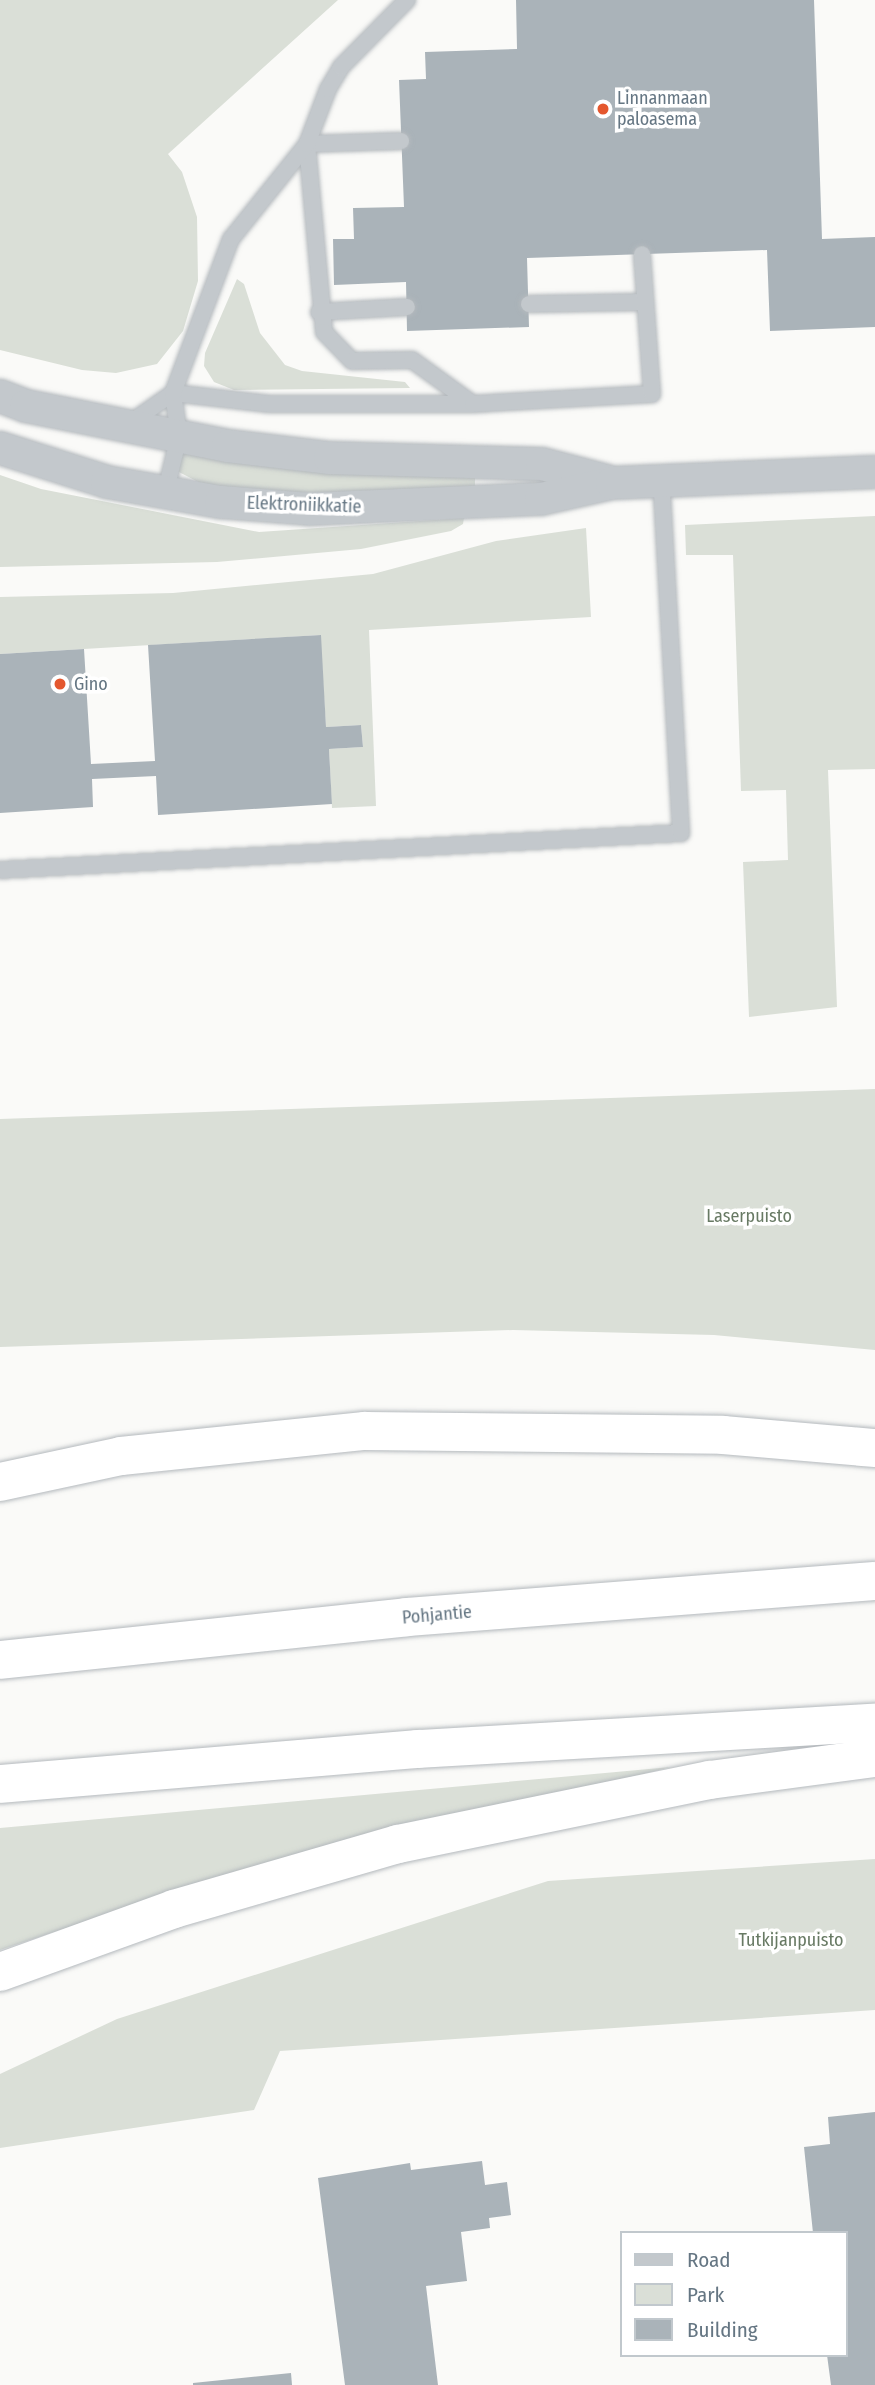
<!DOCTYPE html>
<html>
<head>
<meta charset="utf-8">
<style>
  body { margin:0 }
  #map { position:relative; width:875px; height:2385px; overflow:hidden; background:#fafaf8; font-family:"Fira Sans Condensed",sans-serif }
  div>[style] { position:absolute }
  .green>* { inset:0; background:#dadfd7 }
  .building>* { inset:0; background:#aab3b9 }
  .roads { filter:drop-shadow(0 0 2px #b4b9bd) drop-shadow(0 0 2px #b4b9bd) }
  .service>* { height:16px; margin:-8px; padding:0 8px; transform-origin:8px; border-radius:8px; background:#c3c8cc }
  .minor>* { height:32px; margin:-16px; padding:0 16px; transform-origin:16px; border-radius:16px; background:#c3c8cc }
  .motorway>* { height:38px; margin:-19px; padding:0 19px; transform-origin:19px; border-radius:19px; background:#fff }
  .dots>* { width:19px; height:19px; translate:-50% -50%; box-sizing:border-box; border:4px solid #fff; border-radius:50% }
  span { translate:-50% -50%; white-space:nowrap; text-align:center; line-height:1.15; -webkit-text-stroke:7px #fff; paint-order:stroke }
  .poi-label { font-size:18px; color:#657683 }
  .left { translate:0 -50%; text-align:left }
  .street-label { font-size:18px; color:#657683 }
  .park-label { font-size:18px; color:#687a64 }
  .legend { position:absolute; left:620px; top:2231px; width:228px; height:126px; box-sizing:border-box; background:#fff; border:2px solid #c1c8cd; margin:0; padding:9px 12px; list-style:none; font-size:21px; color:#657683 }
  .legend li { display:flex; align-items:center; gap:14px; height:35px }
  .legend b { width:35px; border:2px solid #c1c8cd }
</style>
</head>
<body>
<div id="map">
  <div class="green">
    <i style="clip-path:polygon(0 0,338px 0,168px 154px,182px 172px,197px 217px,198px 281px,183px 331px,157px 364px,116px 373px,82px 370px,0 350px)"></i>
    <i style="clip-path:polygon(237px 279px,244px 284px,260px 333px,285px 365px,302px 371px,405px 382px,410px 388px,234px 390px,214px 382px,204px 366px,205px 353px)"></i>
    <i style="clip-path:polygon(187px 453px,475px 476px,475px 490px,281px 493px,206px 486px,177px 471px,179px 455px)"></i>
    <i style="clip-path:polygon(0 475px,41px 489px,259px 532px,464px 518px,463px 524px,451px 531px,361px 549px,217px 562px,0 567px)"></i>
    <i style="clip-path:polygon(875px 516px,875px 769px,828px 770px,837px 1007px,749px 1017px,743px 862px,788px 860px,786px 790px,741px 791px,733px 555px,686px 555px,685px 525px)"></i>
    <i style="clip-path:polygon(586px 528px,591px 617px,369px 630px,376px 806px,332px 808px,329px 749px,363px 747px,361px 725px,326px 727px,320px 635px,0 654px,0 597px,173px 593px,373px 574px,496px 541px)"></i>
    <i style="clip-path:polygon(875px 1089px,875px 1350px,714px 1335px,513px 1330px,0 1347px,0 1119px)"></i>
    <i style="clip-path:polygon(671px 1767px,174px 1892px,0 1950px,0 1828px)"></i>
    <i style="clip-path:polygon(875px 1859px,875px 2010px,280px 2051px,254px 2110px,0 2148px,0 2074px,117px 2019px,548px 1881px)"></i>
  </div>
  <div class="building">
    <i style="clip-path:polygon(516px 0,814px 0,822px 239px,875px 237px,875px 327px,770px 331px,767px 250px,527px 258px,529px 327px,407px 331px,406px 282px,334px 285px,333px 239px,354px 239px,353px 208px,404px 207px,399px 80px,426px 79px,425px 52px,517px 49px)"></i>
    <i style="clip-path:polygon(321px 635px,326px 727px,361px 725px,363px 747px,329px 749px,332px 804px,158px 815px,156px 776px,92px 779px,93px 807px,0 813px,0 654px,84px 649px,91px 764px,155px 761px,148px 645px)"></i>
    <i style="clip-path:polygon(875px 2112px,875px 2385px,831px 2385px,827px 2355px,845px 2355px,845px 2233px,813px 2233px,804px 2147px,830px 2144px,828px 2117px)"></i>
    <i style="clip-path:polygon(482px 2161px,485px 2185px,507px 2182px,511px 2215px,489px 2218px,490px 2228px,461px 2232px,467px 2281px,426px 2286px,438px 2385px,345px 2385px,318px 2178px,410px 2163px,411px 2170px)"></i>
    <i style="clip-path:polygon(291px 2373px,292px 2385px,193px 2385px,193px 2383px)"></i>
  </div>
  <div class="roads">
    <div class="service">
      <i style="left:401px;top:141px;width:94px;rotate:178.2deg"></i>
      <i style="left:307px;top:144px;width:189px;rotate:84.8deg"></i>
      <i style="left:324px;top:332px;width:40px;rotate:46deg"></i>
      <i style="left:352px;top:361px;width:60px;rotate:-1deg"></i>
      <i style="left:412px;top:360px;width:75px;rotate:35.8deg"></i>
      <i style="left:529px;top:304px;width:115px;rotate:-1deg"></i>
      <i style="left:319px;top:312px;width:88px;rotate:-3.3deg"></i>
      <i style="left:127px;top:425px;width:56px;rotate:-34.8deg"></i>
      <i style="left:173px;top:393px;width:97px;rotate:6.5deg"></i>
      <i style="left:269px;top:404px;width:204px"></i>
      <i style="left:473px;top:404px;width:179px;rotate:-3.2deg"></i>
      <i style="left:652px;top:394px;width:140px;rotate:-94.1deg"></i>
      <i style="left:165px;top:494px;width:60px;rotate:-76.4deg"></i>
      <i style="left:179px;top:436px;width:43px;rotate:-97.9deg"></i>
      <i style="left:173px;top:393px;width:165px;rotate:-69.4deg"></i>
      <i style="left:231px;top:239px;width:122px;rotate:-51.3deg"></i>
      <i style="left:307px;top:144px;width:59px;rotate:-69.1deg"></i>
      <i style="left:328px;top:89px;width:26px;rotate:-59deg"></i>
      <i style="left:341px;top:67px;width:94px;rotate:-45.4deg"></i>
      <i style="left:0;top:870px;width:682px;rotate:-3.11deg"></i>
      <i style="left:681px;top:833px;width:354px;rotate:-93.2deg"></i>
    </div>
    <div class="minor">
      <i style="left:0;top:396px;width:28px;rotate:21deg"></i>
      <i style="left:26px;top:406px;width:206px;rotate:11.2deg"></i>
      <i style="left:228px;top:446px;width:103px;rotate:6.7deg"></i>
      <i style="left:330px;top:458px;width:212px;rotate:1.6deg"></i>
      <i style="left:542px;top:464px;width:67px;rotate:14.7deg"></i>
      <i style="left:0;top:448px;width:112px;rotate:17.6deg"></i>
      <i style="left:107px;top:482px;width:116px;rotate:10deg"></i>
      <i style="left:221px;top:502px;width:88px;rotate:4.5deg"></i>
      <i style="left:309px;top:509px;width:232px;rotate:-2.5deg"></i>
      <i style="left:541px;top:499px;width:73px;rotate:-12.7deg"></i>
      <i style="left:612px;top:483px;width:263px;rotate:-2.4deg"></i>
    </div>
    <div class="motorway">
      <i style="left:0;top:1482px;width:124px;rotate:-12.1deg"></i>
      <i style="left:121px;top:1456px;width:245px;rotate:-5.9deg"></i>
      <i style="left:365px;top:1431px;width:358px;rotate:0.6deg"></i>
      <i style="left:723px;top:1435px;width:153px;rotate:4.9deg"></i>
      <i style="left:0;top:1660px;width:409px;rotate:-6deg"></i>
      <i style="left:407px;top:1617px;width:469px;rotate:-4.4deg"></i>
      <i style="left:0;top:1784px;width:419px;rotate:-4.8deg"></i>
      <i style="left:418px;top:1749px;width:458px;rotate:-3.3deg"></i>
      <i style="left:0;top:1972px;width:185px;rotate:-19.9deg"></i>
      <i style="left:174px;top:1909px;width:233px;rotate:-16.2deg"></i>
      <i style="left:398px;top:1844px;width:318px;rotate:-11.6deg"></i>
      <i style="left:710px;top:1780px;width:166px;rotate:-7.6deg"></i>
    </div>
  </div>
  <div class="dots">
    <i style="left:603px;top:109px;background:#e4572e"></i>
    <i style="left:60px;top:684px;background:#e4572e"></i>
  </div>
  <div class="poi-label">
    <span class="left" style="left:617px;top:109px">Linnanmaan<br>paloasema</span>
    <span class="left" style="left:74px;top:684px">Gino</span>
  </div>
  <div class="street-label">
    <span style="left:304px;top:505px;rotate:2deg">Elektroniikkatie</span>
    <span style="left:437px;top:1615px;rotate:-5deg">Pohjantie</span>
  </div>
  <div class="park-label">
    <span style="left:749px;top:1216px">Laserpuisto</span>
    <span style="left:791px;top:1940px">Tutkijanpuisto</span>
  </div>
  <ul class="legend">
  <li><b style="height:9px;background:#c3c8cc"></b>Road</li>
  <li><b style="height:19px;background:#dadfd7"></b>Park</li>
  <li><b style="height:19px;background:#aab3b9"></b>Building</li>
  </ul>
</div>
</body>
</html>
